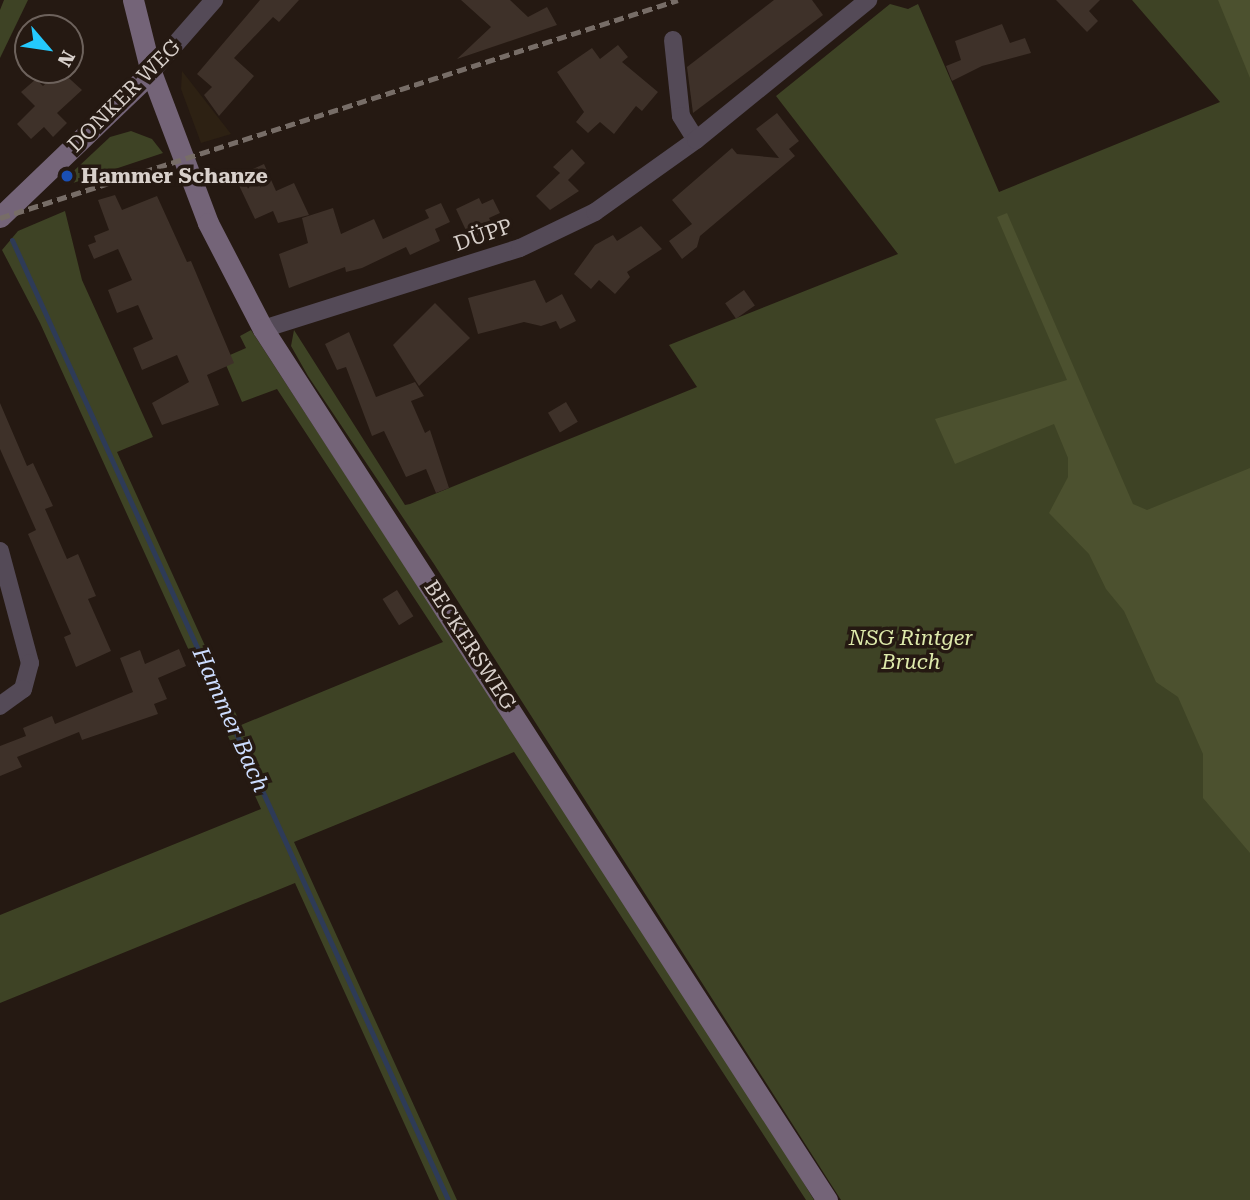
<!DOCTYPE html>
<html>
<head>
<meta charset="utf-8">
<style>
  body { margin:0 }
  #map { position:relative; width:1250px; height:1200px; overflow:hidden; background:#251912; font-family:"Roboto Serif",serif }
  div>[style] { position:absolute }
  .industrial>* { inset:0; background:#2d2113 }
  .green>* { inset:0; background:#3e4325 }
  .forest>* { inset:0; background:#4c512f }
  .stream>* { height:5px; margin:-2.5px; padding:0 2.5px; transform-origin:2.5px; border-radius:2.5px; background:#2e3b57 }
  .building>* { inset:0; background:#3e3129; transform-origin:0 0 }
  .street>* { height:18px; margin:-9px; padding:0 9px; transform-origin:9px; border-radius:9px; background:#544a57 }
  .secondary>* { height:21px; margin:-10.5px; padding:0 10.5px; transform-origin:10.5px; border-radius:10.5px; background:#746478 }
  .rail>* { height:5px; margin-top:-2.5px; transform-origin:0; background:repeating-linear-gradient(90deg,#776d67 0 10px,transparent 0 15px) }
  .dots>* { width:19px; height:19px; translate:-50% -50%; box-sizing:border-box; border:4px solid #251912; border-radius:50% }
  span { translate:-50% -50%; white-space:nowrap; text-align:center; line-height:1.15; -webkit-text-stroke:7px #251912; paint-order:stroke }
  .street-label { font-size:21px; color:#d8d0cb }
  .poi-label { font-size:21px; color:#d8d0cb; font-weight:700 }
  .left { translate:0 -50%; text-align:left }
  .park-label { font-size:21px; color:#deeaab; font-style:italic }
  .water-label { font-size:23px; color:#ccdcfe; font-style:italic }
  .north { position:absolute; left:14px; top:14px; width:70px; height:70px; box-sizing:border-box; background:#251912; border:2px solid #6d625c; border-radius:50%; rotate:119deg; font-size:19px; font-weight:700; line-height:28px; text-align:center; color:#d8d0cb }
  .north::after { content:''; display:block; margin:auto; width:24px; height:32px; background:#24c9fe; clip-path:polygon(50% 0,100% 100%,50% 72%,0 100%) }
</style>
</head>
<body>
<div id="map">
  <div class="industrial">
    <i style="clip-path:polygon(182px 71px,231px 134px,201px 143px,181px 89px)"></i>
  </div>
  <div class="green">
    <i style="clip-path:polygon(4px 0,28px 0,0 58px,0 10px)"></i>
    <i style="clip-path:polygon(1132px 0,1250px 0,1250px 1200px,841px 1200px,434px 564px,308px 376px,291px 346px,294px 330px,405px 505px,410px 504px,697px 387px,669px 345px,898px 254px,776px 96px,890px 4px,908px 9px,918px 4px,999px 192px,1220px 102px)"></i>
    <i style="clip-path:polygon(131px 131px,152px 139px,163px 153px,70px 184px,63px 181px,110px 137px)"></i>
    <i style="clip-path:polygon(65px 211px,82px 280px,153px 437px,117px 452px,241px 725px,443px 642px,277px 389px,242px 402px,223px 358px,246px 348px,240px 336px,251px 330px,757px 1106px,814px 1200px,806px 1200px,514px 752px,294px 842px,457px 1200px,439px 1200px,295px 883px,0 1003px,0 915px,261px 809px,40px 323px,2px 250px,18px 231px)"></i>
  </div>
  <div class="forest">
    <i style="clip-path:polygon(1218px 0,1250px 0,1250px 78px)"></i>
    <i style="clip-path:polygon(1007px 213px,1133px 504px,1147px 510px,1250px 468px,1250px 853px,1203px 798px,1203px 754px,1178px 697px,1156px 682px,1124px 611px,1106px 589px,1089px 554px,1049px 513px,1068px 477px,1068px 458px,1054px 424px,955px 464px,935px 419px,1067px 380px,997px 217px)"></i>
  </div>
  <div class="stream">
    <i style="left:12px;top:240px;width:1054px;rotate:65.57deg"></i>
  </div>
  <div class="building">
    <i style="clip-path:polygon(260px 0,299px 0,279px 22px,273px 17px,234px 58px,254px 76px,219px 116px,204px 95px,212px 87px,197px 74px)"></i>
    <i style="clip-path:polygon(461px 0,510px 0,528px 17px,547px 7px,557px 25px,457px 59px,491px 27px)"></i>
    <i style="clip-path:polygon(774px 0,812px 0,823px 15px,693px 113px,687px 67px)"></i>
    <i style="clip-path:polygon(1056px 0,1100px 0,1089px 11px,1098px 21px,1087px 32px)"></i>
    <i style="clip-path:polygon(1002px 24px,1010px 43px,1025px 38px,1031px 53px,982px 66px,952px 81px,946px 66px,961px 60px,955px 41px)"></i>
    <i style="clip-path:polygon(618px 45px,628px 57px,622px 62px,658px 92px,642px 111px,636px 106px,614px 134px,600px 122px,588px 133px,576px 122px,584px 112px,557px 72px,592px 48px,600px 59px)"></i>
    <i style="clip-path:polygon(60px 70px,82px 90px,57px 113px,67px 123px,53px 137px,44px 127px,31px 139px,17px 124px,35px 106px,21px 92px,36px 79px,43px 86px)"></i>
    <i style="clip-path:polygon(777px 113px,799px 141px,789px 149px,795px 156px,700px 236px,697px 247px,682px 259px,669px 241px,692px 224px,672px 200px,732px 148px,737px 154px,779px 158px,756px 129px)"></i>
    <i style="clip-path:polygon(572px 149px,585px 163px,568px 180px,579px 191px,550px 210px,536px 196px,560px 173px,553px 167px)"></i>
    <i style="clip-path:polygon(264px 164px,276px 191px,294px 183px,309px 215px,278px 223px,273px 211px,255px 219px,235px 177px)"></i>
    <i style="clip-path:polygon(115px 195px,122px 210px,157px 196px,187px 262px,191px 261px,234px 363px,207px 375px,219px 405px,162px 425px,152px 403px,189px 382px,177px 355px,142px 370px,133px 348px,153px 339px,138px 305px,117px 313px,108px 290px,132px 280px,118px 249px,94px 259px,88px 245px,96px 242px,94px 236px,109px 230px,98px 200px)"></i>
    <i style="clip-path:polygon(479px 198px,482px 204px,493px 199px,500px 213px,489px 218px,494px 228px,470px 239px,456px 209px)"></i>
    <i style="clip-path:polygon(441px 203px,450px 222px,435px 229px,440px 241px,410px 255px,406px 247px,362px 268px,346px 272px,345px 267px,289px 288px,279px 254px,308px 243px,302px 218px,333px 208px,341px 234px,374px 219px,383px 239px,429px 218px,425px 210px)"></i>
    <i style="clip-path:polygon(641px 226px,662px 249px,627px 272px,630px 277px,615px 294px,599px 280px,591px 289px,574px 274px,595px 245px,613px 235px,617px 241px)"></i>
    <i style="clip-path:polygon(535px 280px,546px 303px,562px 294px,576px 321px,560px 329px,556px 321px,541px 326px,524px 322px,478px 334px,468px 298px)"></i>
    <i style="left:744px;top:290px;width:19px;height:23px;rotate:55deg"></i>
    <i style="clip-path:polygon(435px 303px,470px 338px,419px 386px,393px 345px)"></i>
    <i style="clip-path:polygon(349px 332px,376px 397px,415px 382px,424px 396px,411px 401px,425px 433px,430px 430px,449px 488px,436px 493px,426px 469px,406px 477px,384px 431px,372px 436px,346px 367px,337px 370px,325px 344px)"></i>
    <i style="left:566px;top:402px;width:23px;height:21px;rotate:59deg"></i>
    <i style="clip-path:polygon(0 403px,27px 466px,33px 463px,53px 506px,45px 509px,67px 559px,78px 554px,96px 596px,88px 599px,111px 651px,76px 667px,64px 637px,71px 634px,28px 534px,36px 530px,0 449px)"></i>
    <i style="left:397px;top:590px;width:31px;height:17px;rotate:58deg"></i>
    <i style="clip-path:polygon(179px 649px,186px 666px,158px 678px,167px 699px,154px 704px,158px 714px,82px 740px,79px 732px,17px 757px,22px 767px,0 776px,0 746px,26px 736px,23px 728px,52px 716px,55px 724px,133px 692px,120px 658px,140px 650px,145px 664px)"></i>
  </div>
  <div class="street">
    <i style="left:673px;top:40px;width:76px;rotate:84deg"></i>
    <i style="left:681px;top:116px;width:28px;rotate:58deg"></i>
    <i style="left:151px;top:72px;width:96px;rotate:-48.8deg"></i>
    <i style="left:263px;top:329px;width:269px;rotate:-17.5deg"></i>
    <i style="left:520px;top:248px;width:83px;rotate:-25.6deg"></i>
    <i style="left:595px;top:212px;width:124px;rotate:-35.5deg"></i>
    <i style="left:696px;top:140px;width:222px;rotate:-39.1deg"></i>
    <i style="left:0;top:551px;width:116px;rotate:75deg"></i>
    <i style="left:30px;top:663px;width:27px;rotate:105deg"></i>
    <i style="left:23px;top:689px;width:29px;rotate:144deg"></i>
  </div>
  <div class="secondary">
    <i style="left:133px;top:0;width:74px;rotate:76deg"></i>
    <i style="left:151px;top:72px;width:161px;rotate:69.3deg"></i>
    <i style="left:208px;top:223px;width:119px;rotate:62.6deg"></i>
    <i style="left:263px;top:329px;width:1038px;rotate:57.08deg"></i>
    <i style="left:0;top:217px;width:209px;rotate:-43.8deg"></i>
  </div>
  <div class="rail">
    <i style="left:0;top:218px;width:712px;rotate:-17.82deg"></i>
  </div>
  <div class="dots">
    <i style="left:67px;top:176px;background:#1a4fb4"></i>
  </div>
  <div class="street-label">
    <span style="left:124px;top:96px;rotate:-45deg">DONKER WEG</span>
    <span style="left:483px;top:235px;rotate:-19deg">DÜPP</span>
    <span style="left:470px;top:645px;rotate:57deg">BECKERSWEG</span>
  </div>
  <div class="poi-label">
    <span class="left" style="left:81px;top:176px">Hammer Schanze</span>
  </div>
  <div class="park-label">
    <span style="left:911px;top:650px">NSG Rintger<br>Bruch</span>
  </div>
  <div class="water-label">
    <span style="left:230px;top:720px;rotate:66deg">Hammer Bach</span>
  </div>
  <div class="north">N</div>
</div>
</body>
</html>
